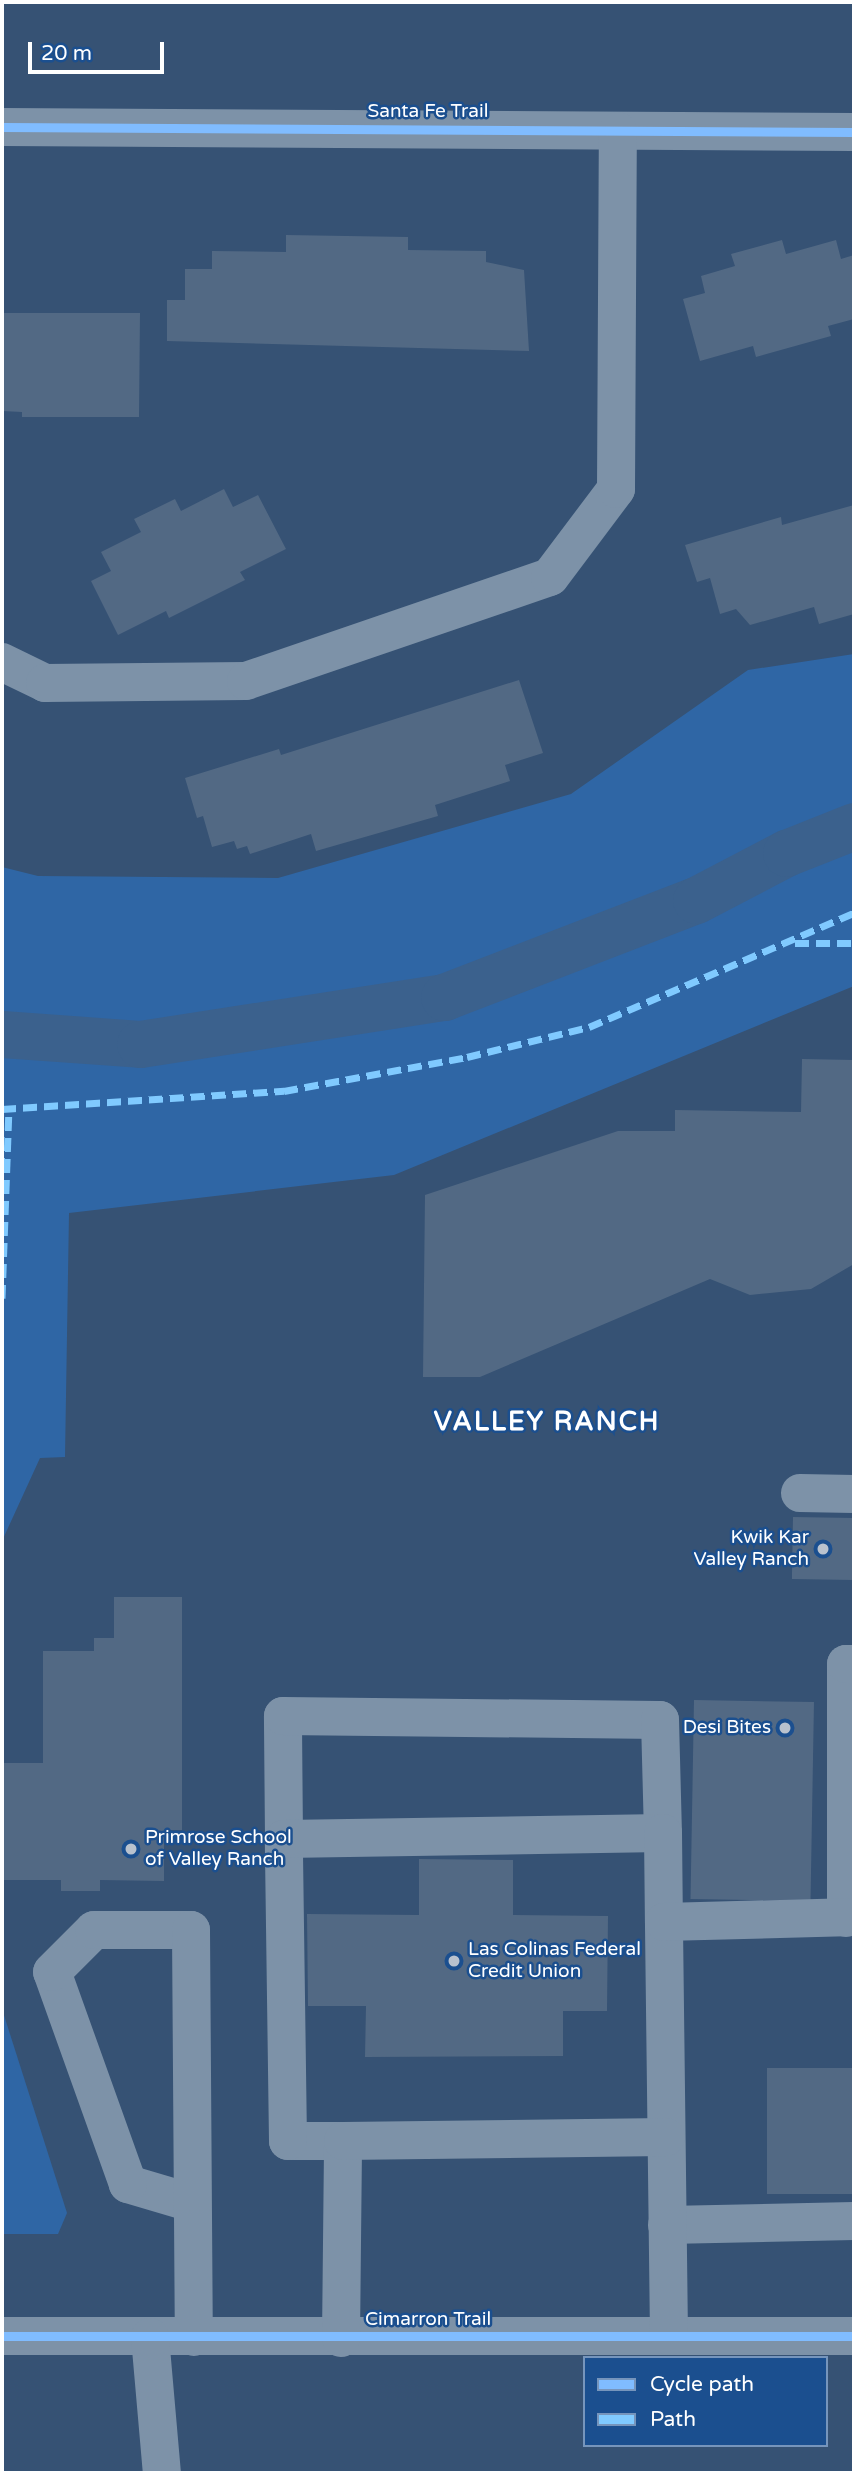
<!DOCTYPE html>
<html>
<head>
<meta charset="utf-8">
<style>
  body { margin:0 }
  #map { position:relative; width:856px; height:2475px; overflow:hidden; background:#365274; font-family:"Varela Round",sans-serif }
  div>[style] { position:absolute }
  .green>* { inset:0; background:#2f66a5 }
  .canal>* { height:47px; margin:-23.5px; padding:0 23.5px; transform-origin:23.5px; border-radius:23.5px; background:#3b618d }
  .building>* { inset:0; background:#526984; transform-origin:0 0 }
  .minor>* { height:38px; margin:-19px; padding:0 19px; transform-origin:19px; border-radius:19px; background:#7d92a8 }
  .quiet>* { height:7px; margin-top:-3.5px; transform-origin:0; background:repeating-linear-gradient(90deg,#80caff 0 14px,transparent 0 21px) }
  .cycleway>* { height:9px; margin:-4.5px; padding:0 4.5px; transform-origin:4.5px; border-radius:4.5px; background:#80bcff }
  .dots>* { width:19px; height:19px; translate:-50% -50%; box-sizing:border-box; border:4px solid #1b4f8f; border-radius:50% }
  span { translate:-50% -50%; white-space:nowrap; text-align:center; line-height:1.15; -webkit-text-stroke:5px #1b4f8f; paint-order:stroke }
  .street-label { font-size:19px; color:#fff }
  .poi-label { font-size:19px; color:#fff }
  .right { translate:-100% -50%; text-align:right }
  .left { translate:0 -50%; text-align:left }
  .district-label { font-size:26px; color:#fff; font-weight:700; letter-spacing:2px }
  .frame { position:absolute; inset:0; border:4px solid #fff; pointer-events:none }
  .legend { position:absolute; left:583px; top:2356px; width:245px; height:91px; box-sizing:border-box; background:#1b4f8f; border:2px solid #7695bc; margin:0; padding:9px 12px; list-style:none; font-size:21px; color:#fff }
  .legend li { display:flex; align-items:center; gap:14px; height:35px }
  .legend b { width:35px; border:2px solid #7695bc }
  .scale { position:absolute; left:28px; top:42px; width:136px; height:32px; box-sizing:border-box; border:4px solid #fff; border-top:0; padding-left:9px; font-size:21px; line-height:24px; white-space:nowrap; color:#fff; -webkit-text-stroke:5px #1b4f8f; paint-order:stroke }
</style>
</head>
<body>
<div id="map">
  <div class="green">
    <i style="clip-path:polygon(854px 654px,854px 986px,394px 1175px,69px 1213px,65px 1457px,40px 1458px,2px 1541px,2px 867px,38px 876px,278px 878px,571px 794px,748px 670px)"></i>
    <i style="clip-path:polygon(2px 2009px,67px 2213px,58px 2234px,2px 2234px)"></i>
  </div>
  <div class="canal">
    <i style="left:2px;top:1034px;width:138px;rotate:4.1deg"></i>
    <i style="left:140px;top:1044px;width:308px;rotate:-8.8deg"></i>
    <i style="left:444px;top:997px;width:270px;rotate:-21.1deg"></i>
    <i style="left:696px;top:900px;width:102px;rotate:-27.6deg"></i>
    <i style="left:786px;top:853px;width:73px;rotate:-21.7deg"></i>
  </div>
  <div class="building">
    <i style="clip-path:polygon(286px 235px,408px 237px,408px 250px,486px 251px,486px 262px,524px 270px,529px 351px,167px 341px,167px 300px,185px 300px,185px 269px,212px 269px,212px 251px,286px 252px)"></i>
    <i style="clip-path:polygon(782px 240px,786px 254px,836px 240px,841px 259px,854px 255px,854px 319px,828px 326px,831px 336px,756px 357px,753px 346px,700px 361px,683px 299px,705px 293px,701px 276px,735px 266px,731px 254px)"></i>
    <i style="clip-path:polygon(2px 313px,140px 313px,139px 417px,22px 417px,22px 412px,2px 411px)"></i>
    <i style="clip-path:polygon(224px 489px,233px 507px,258px 495px,286px 549px,240px 572px,245px 580px,169px 618px,166px 611px,118px 635px,91px 581px,111px 571px,101px 552px,141px 532px,134px 519px,175px 499px,181px 511px)"></i>
    <i style="clip-path:polygon(854px 505px,854px 614px,819px 624px,814px 607px,750px 625px,736px 609px,720px 614px,710px 578px,697px 582px,685px 545px,781px 517px,782px 525px)"></i>
    <i style="clip-path:polygon(519px 680px,543px 753px,505px 765px,510px 781px,435px 805px,438px 816px,316px 851px,311px 834px,250px 854px,247px 846px,237px 849px,234px 841px,212px 847px,203px 816px,197px 818px,185px 778px,279px 749px,281px 755px)"></i>
    <i style="clip-path:polygon(802px 1059px,854px 1060px,854px 1264px,811px 1289px,750px 1295px,710px 1279px,480px 1377px,423px 1377px,425px 1195px,618px 1131px,675px 1131px,675px 1110px,801px 1112px)"></i>
    <i style="left:793px;top:1517px;width:61px;height:62px;rotate:1deg"></i>
    <i style="clip-path:polygon(114px 1597px,182px 1597px,182px 1830px,164px 1830px,164px 1881px,100px 1880px,100px 1891px,61px 1891px,61px 1880px,2px 1880px,2px 1763px,43px 1763px,43px 1651px,94px 1651px,94px 1638px,114px 1638px)"></i>
    <i style="left:694px;top:1700px;width:120px;height:199px;rotate:1deg"></i>
    <i style="clip-path:polygon(419px 1859px,513px 1860px,513px 1915px,608px 1916px,607px 2011px,563px 2011px,563px 2056px,365px 2057px,366px 2006px,308px 2006px,307px 1914px,419px 1915px)"></i>
    <i style="left:767px;top:2068px;width:87px;height:126px"></i>
  </div>
  <div class="minor">
    <i style="left:2px;top:127px;width:852px;rotate:0.34deg"></i>
    <i style="left:2px;top:662px;width:48px;rotate:26deg"></i>
    <i style="left:45px;top:683px;width:201px;rotate:-0.6deg"></i>
    <i style="left:246px;top:681px;width:321px;rotate:-18.9deg"></i>
    <i style="left:550px;top:577px;width:110px;rotate:-53.1deg"></i>
    <i style="left:616px;top:489px;width:358px;rotate:-89.7deg"></i>
    <i style="left:800px;top:1493px;width:54px;rotate:1.1deg"></i>
    <i style="left:284px;top:1839px;width:123px;rotate:-90.5deg"></i>
    <i style="left:283px;top:1716px;width:377px;rotate:0.6deg"></i>
    <i style="left:660px;top:1720px;width:113px;rotate:88.5deg"></i>
    <i style="left:846px;top:1918px;width:254px;rotate:-90deg"></i>
    <i style="left:846px;top:1664px;width:8px"></i>
    <i style="left:343px;top:2141px;width:55px;rotate:180deg"></i>
    <i style="left:288px;top:2141px;width:302px;rotate:-90.8deg"></i>
    <i style="left:284px;top:1839px;width:379px;rotate:-0.9deg"></i>
    <i style="left:663px;top:1833px;width:89px;rotate:89.4deg"></i>
    <i style="left:192px;top:2203px;width:67px;rotate:-163.5deg"></i>
    <i style="left:128px;top:2184px;width:225px;rotate:-109.7deg"></i>
    <i style="left:52px;top:1972px;width:59px;rotate:-45deg"></i>
    <i style="left:94px;top:1930px;width:97px"></i>
    <i style="left:191px;top:1930px;width:407px;rotate:89.6deg"></i>
    <i style="left:667px;top:2225px;width:187px;rotate:-1.2deg"></i>
    <i style="left:2px;top:2336px;width:852px"></i>
    <i style="left:669px;top:2336px;width:414px;rotate:-90.7deg"></i>
    <i style="left:664px;top:1922px;width:190px;rotate:-1.5deg"></i>
    <i style="left:150px;top:2337px;width:137px;rotate:85deg"></i>
    <i style="left:341px;top:2338px;width:197px;rotate:-89.4deg"></i>
    <i style="left:343px;top:2141px;width:323px;rotate:-0.7deg"></i>
  </div>
  <div class="quiet">
    <i style="left:795px;top:943px;width:59px"></i>
    <i style="left:2px;top:1109px;width:283px;rotate:-3.7deg"></i>
    <i style="left:284px;top:1091px;width:186px;rotate:-10.5deg"></i>
    <i style="left:467px;top:1057px;width:126px;rotate:-13.8deg"></i>
    <i style="left:589px;top:1027px;width:288px;rotate:-23.3deg"></i>
    <i style="left:2px;top:1298px;width:188px;rotate:-87.9deg"></i>
  </div>
  <div class="cycleway">
    <i style="left:2px;top:127px;width:852px;rotate:0.34deg"></i>
    <i style="left:2px;top:2336px;width:852px"></i>
  </div>
  <div class="dots">
    <i style="left:823px;top:1549px;background:#b9c2ce"></i>
    <i style="left:785px;top:1728px;background:#b9c2ce"></i>
    <i style="left:131px;top:1849px;background:#b9c2ce"></i>
    <i style="left:454px;top:1961px;background:#b9c2ce"></i>
  </div>
  <div class="street-label">
    <span style="left:428px;top:112px">Santa Fe Trail</span>
    <span style="left:428px;top:2320px">Cimarron Trail</span>
  </div>
  <div class="poi-label">
    <span class="right" style="left:809px;top:1549px">Kwik Kar<br>Valley Ranch</span>
    <span class="right" style="left:771px;top:1728px">Desi Bites</span>
    <span class="left" style="left:145px;top:1849px">Primrose School<br>of Valley Ranch</span>
    <span class="left" style="left:468px;top:1961px">Las Colinas Federal<br>Credit Union</span>
  </div>
  <div class="district-label">
    <span style="left:547px;top:1422px">VALLEY RANCH</span>
  </div>
  <div class="frame"></div>
  <ul class="legend">
  <li><b style="height:9px;background:#80bcff"></b>Cycle path</li>
  <li><b style="height:9px;background:#80caff"></b>Path</li>
  </ul>
  <div class="scale">20 m</div>
</div>
</body>
</html>
